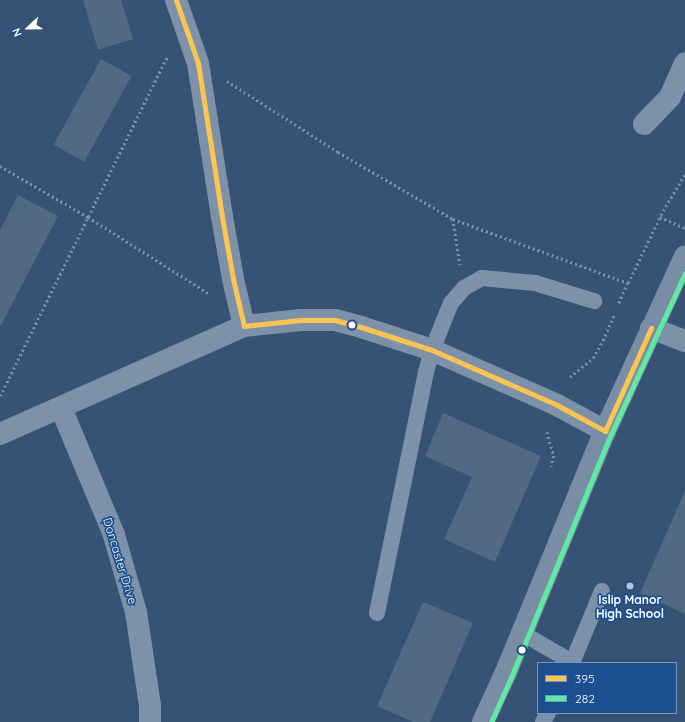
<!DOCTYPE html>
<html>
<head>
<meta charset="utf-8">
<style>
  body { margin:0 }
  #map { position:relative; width:685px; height:722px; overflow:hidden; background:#365274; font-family:Quicksand,sans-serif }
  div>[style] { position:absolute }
  .building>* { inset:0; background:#526984; transform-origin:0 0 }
  .path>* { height:2.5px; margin-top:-1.25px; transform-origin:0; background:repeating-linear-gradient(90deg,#7d92a8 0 2px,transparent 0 5px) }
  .lane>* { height:16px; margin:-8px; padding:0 8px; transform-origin:8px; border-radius:8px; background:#7d92a8 }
  .street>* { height:22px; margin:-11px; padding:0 11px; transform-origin:11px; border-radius:11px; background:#7d92a8 }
  .secondary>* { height:22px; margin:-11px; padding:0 11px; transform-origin:11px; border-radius:11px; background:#798da4 }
  .bus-1>* { height:5px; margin:-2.5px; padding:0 2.5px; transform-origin:2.5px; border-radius:2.5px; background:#fcc553 }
  .bus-2>* { height:5px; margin:-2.5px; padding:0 2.5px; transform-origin:2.5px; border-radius:2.5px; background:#60e9a3 }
  .dots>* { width:11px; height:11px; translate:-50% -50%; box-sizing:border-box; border:2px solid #1b4f8f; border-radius:50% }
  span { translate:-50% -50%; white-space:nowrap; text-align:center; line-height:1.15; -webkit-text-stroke:3.5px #1b4f8f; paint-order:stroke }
  .street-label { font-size:12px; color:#fff }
  .poi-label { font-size:12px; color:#fff; font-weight:700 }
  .legend { position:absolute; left:537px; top:662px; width:140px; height:52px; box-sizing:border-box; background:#1b4f8f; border:1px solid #7695bc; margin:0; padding:5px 7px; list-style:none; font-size:12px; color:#fff }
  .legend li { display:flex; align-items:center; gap:8px; height:20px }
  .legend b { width:20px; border:1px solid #7695bc }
  .north { position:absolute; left:8px; top:8px; width:40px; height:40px; -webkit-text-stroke:3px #1b4f8f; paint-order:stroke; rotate:248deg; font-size:11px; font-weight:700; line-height:16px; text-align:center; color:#fff }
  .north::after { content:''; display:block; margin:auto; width:14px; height:18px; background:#fff; clip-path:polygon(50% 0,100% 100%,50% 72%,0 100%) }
</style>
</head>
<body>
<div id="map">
  <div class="building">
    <i style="clip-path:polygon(83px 0,121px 0,133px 39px,98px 50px)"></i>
    <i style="left:101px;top:59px;width:35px;height:98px;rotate:29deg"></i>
    <i style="clip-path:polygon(18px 195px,58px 216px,0 327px,0 230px)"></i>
    <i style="clip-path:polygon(443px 413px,541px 456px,495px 562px,444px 539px,472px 477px,425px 456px)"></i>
    <i style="clip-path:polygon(685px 491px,685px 614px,640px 593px)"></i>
    <i style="clip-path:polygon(423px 602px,473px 623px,430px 722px,413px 722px,377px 706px)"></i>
  </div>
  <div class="path">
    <i style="left:227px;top:81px;width:132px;rotate:32.6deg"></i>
    <i style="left:338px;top:152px;width:133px;rotate:30.2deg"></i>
    <i style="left:453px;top:219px;width:186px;rotate:20.1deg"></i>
    <i style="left:628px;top:283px;width:24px;rotate:114deg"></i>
    <i style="left:0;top:166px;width:102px;rotate:30.1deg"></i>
    <i style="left:88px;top:217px;width:144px;rotate:32.3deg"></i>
    <i style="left:685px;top:175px;width:49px;rotate:120.8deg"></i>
    <i style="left:660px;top:217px;width:27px;rotate:24deg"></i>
    <i style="left:453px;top:219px;width:46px;rotate:81.2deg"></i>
    <i style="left:628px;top:283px;width:73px;rotate:-64.1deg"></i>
    <i style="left:570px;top:377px;width:30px;rotate:-40deg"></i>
    <i style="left:593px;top:358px;width:25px;rotate:-61deg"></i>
    <i style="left:605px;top:336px;width:23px;rotate:-67deg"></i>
    <i style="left:0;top:396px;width:376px;rotate:-63.8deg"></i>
    <i style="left:166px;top:59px;width:2px;rotate:-27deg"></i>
    <i style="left:547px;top:432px;width:25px;rotate:74deg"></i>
    <i style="left:554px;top:456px;width:11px;rotate:105deg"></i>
  </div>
  <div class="lane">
    <i style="left:377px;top:613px;width:246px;rotate:-78.5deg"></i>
    <i style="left:426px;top:372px;width:23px;rotate:-75deg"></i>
    <i style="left:432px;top:350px;width:51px;rotate:-68deg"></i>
    <i style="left:451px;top:303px;width:20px;rotate:-49deg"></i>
    <i style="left:464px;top:288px;width:21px;rotate:-29deg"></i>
    <i style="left:482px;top:278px;width:53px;rotate:5.4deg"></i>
    <i style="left:535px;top:283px;width:62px;rotate:17deg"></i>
    <i style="left:522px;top:633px;width:58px;rotate:30.1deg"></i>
    <i style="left:572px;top:663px;width:78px;rotate:-67.4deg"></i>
    <i style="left:543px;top:722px;width:10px;rotate:-61deg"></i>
  </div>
  <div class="street">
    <i style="left:176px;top:0;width:67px;rotate:70.8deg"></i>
    <i style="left:198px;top:63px;width:156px;rotate:81.1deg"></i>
    <i style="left:222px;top:217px;width:63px;rotate:79.9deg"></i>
    <i style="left:233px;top:279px;width:48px;rotate:76.8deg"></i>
    <i style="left:644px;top:124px;width:37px;rotate:-46deg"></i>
    <i style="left:670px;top:97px;width:37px;rotate:-66deg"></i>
    <i style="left:651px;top:328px;width:36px;rotate:21deg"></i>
    <i style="left:61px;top:408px;width:138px;rotate:67.3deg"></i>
    <i style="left:114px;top:535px;width:80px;rotate:74.1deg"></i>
    <i style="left:136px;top:612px;width:95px;rotate:81.5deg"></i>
    <i style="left:150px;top:706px;width:16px;rotate:90deg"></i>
    <i style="left:0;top:434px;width:267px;rotate:-23.9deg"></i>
    <i style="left:244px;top:326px;width:57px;rotate:-6deg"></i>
    <i style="left:301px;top:320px;width:34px"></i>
    <i style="left:335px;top:320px;width:27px;rotate:15deg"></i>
    <i style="left:361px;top:327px;width:75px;rotate:17.9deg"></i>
    <i style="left:432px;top:350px;width:137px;rotate:23.7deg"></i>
    <i style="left:557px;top:405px;width:55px;rotate:28.4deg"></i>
  </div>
  <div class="secondary">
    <i style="left:483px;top:722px;width:55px;rotate:-65.3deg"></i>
    <i style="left:506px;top:672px;width:261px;rotate:-67.7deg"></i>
    <i style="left:605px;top:431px;width:192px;rotate:-65.4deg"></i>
  </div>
  <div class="bus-1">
    <i style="left:176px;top:0;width:67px;rotate:70.8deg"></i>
    <i style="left:198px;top:63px;width:156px;rotate:81.1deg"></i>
    <i style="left:222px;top:217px;width:63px;rotate:79.9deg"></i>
    <i style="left:233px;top:279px;width:48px;rotate:76.8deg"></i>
    <i style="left:244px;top:326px;width:57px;rotate:-6deg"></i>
    <i style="left:301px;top:320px;width:34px"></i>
    <i style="left:335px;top:320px;width:27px;rotate:15deg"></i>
    <i style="left:361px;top:327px;width:75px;rotate:17.9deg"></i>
    <i style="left:432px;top:350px;width:137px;rotate:23.7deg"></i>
    <i style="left:557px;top:405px;width:55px;rotate:28.4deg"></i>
    <i style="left:605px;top:431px;width:113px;rotate:-65.9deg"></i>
  </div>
  <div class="bus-2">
    <i style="left:491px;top:722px;width:51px;rotate:-65.9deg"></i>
    <i style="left:512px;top:675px;width:261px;rotate:-67.7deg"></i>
    <i style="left:611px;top:434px;width:177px;rotate:-65.3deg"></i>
  </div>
  <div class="dots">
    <i style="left:352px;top:325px;background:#fff"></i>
    <i style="left:630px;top:586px;background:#b9c2ce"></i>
    <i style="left:522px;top:650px;background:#fff"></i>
  </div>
  <div class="street-label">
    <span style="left:120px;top:561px;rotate:73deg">Doncaster Drive</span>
  </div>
  <div class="poi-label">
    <span style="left:630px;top:607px">Islip Manor<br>High School</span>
  </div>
  <ul class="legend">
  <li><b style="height:5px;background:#fcc553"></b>395</li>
  <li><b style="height:5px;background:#60e9a3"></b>282</li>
  </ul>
  <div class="north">N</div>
</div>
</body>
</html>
